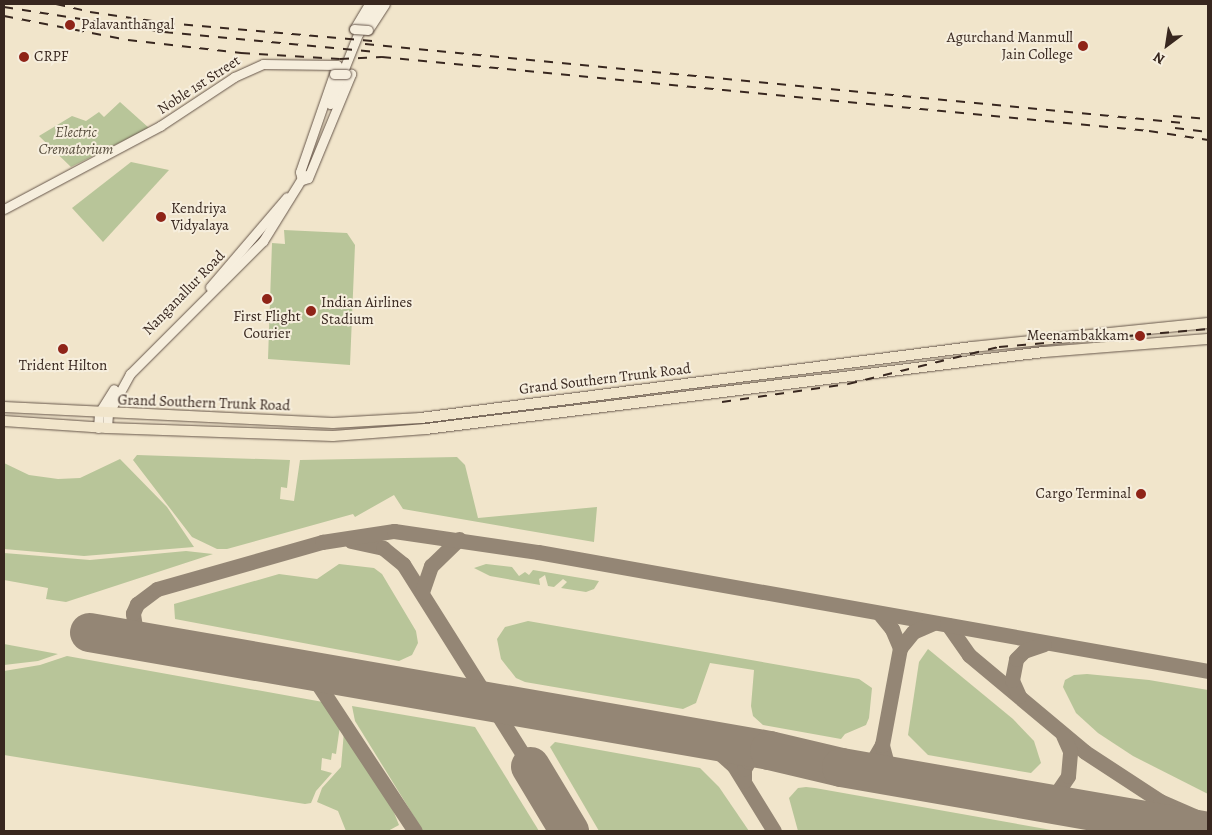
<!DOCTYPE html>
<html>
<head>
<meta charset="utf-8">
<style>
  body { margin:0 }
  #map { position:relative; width:1212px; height:835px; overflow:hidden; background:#f1e5cb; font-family:Alegreya,serif }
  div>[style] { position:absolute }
  .green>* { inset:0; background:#b8c599 }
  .taxiway>* { height:15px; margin:-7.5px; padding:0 7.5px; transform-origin:7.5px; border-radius:7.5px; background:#948675 }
  .runway>* { height:39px; margin:-19.5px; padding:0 19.5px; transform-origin:19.5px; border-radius:19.5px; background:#948675 }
  .roads { filter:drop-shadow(0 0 1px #66564a) drop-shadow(0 0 1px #66564a) }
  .minor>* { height:9px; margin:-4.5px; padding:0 4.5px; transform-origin:4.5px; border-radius:4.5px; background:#f6eedd }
  .major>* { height:10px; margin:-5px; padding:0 5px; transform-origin:5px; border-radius:5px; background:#f1e5cb }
  .rail>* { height:2px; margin-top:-1px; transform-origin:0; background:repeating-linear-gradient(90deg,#38271f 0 9px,transparent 0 18px) }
  .bridges { filter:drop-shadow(0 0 1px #66564a) drop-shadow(0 0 1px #66564a) }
  .minor-bridge>* { height:9px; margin:-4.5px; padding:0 4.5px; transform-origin:4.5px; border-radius:4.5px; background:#f6eedd }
  .dots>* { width:14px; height:14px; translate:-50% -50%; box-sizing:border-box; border:2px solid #f6eedd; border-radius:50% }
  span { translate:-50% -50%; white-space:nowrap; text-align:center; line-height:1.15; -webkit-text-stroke:4px #f6eedd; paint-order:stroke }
  .poi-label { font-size:15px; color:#38271f }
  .left { translate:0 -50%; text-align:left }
  .right { translate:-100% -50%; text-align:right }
  .street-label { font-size:15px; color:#38271f }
  .park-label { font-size:15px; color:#584e3e; font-style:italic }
  .frame { position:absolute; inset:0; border:5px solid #38271f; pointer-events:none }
  .north { position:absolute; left:1142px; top:20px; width:50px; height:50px; -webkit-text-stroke:4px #f6eedd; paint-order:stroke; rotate:211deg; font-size:14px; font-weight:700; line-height:20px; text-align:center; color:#38271f }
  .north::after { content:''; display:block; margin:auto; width:18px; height:22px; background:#38271f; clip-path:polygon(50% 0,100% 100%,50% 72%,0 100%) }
</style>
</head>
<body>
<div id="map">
  <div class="green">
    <i style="clip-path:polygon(120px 102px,149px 128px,71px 167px,39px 136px,72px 116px,86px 121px,99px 112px,104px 117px)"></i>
    <i style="clip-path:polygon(131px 162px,169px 170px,103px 242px,72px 208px)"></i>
    <i style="clip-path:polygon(284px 230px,347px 233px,355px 245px,350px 365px,268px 359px,272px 243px,285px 244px)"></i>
    <i style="clip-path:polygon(137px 455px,290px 460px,287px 488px,281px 487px,280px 499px,294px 501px,300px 460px,457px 457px,465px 465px,478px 518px,597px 507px,594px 542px,403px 509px,394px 495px,355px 517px,353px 514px,227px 549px,217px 549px,192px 537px,133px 460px)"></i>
    <i style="clip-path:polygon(120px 459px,167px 507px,194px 547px,84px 556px,4px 549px,4px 463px,29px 475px,58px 479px,80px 478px)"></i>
    <i style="clip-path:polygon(186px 551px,213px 554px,66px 602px,46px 599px,48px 588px,4px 580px,4px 553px,90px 560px)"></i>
    <i style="clip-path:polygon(339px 564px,374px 568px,382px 574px,416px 631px,418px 643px,412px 655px,399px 661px,175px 619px,174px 604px,279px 574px,317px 579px)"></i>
    <i style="clip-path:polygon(486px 564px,512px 567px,519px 576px,525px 572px,529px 575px,533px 570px,599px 581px,594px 589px,586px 592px,561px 588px,567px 582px,563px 579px,554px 587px,548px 586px,545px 575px,539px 579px,540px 585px,490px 576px,474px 568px)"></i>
    <i style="clip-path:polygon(528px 621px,859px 679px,872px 688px,869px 718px,866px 725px,845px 734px,841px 739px,763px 725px,753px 716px,751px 706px,754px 670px,710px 663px,696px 703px,683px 709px,525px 682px,516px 678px,501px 659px,497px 639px,505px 627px)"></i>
    <i style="clip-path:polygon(4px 644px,58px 654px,38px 661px,4px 665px)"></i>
    <i style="clip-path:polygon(928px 649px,1013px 719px,1034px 741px,1041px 763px,1031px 773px,928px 755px,908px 735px,919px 662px)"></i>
    <i style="clip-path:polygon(67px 656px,323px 702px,340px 726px,336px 754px,332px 753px,331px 760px,322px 758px,321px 770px,332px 773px,316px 791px,311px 803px,305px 804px,4px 755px,4px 671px,40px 665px)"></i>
    <i style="clip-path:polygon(1087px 674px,1149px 680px,1208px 690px,1208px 794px,1133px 756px,1098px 733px,1076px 713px,1063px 687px,1065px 680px,1074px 675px)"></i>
    <i style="clip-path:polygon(352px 706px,475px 727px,539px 831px,423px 831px,355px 721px)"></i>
    <i style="clip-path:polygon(344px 731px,393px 810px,399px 825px,388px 831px,346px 831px,338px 811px,317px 802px,322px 788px,341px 767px)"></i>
    <i style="clip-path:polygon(555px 742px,700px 768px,719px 787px,749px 831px,599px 831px,550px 747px)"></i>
    <i style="clip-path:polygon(806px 787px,815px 788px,1057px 831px,798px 831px,789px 798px,798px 788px)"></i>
  </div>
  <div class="taxiway">
    <i style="left:351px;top:541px;width:33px;rotate:12deg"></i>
    <i style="left:383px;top:548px;width:26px;rotate:39deg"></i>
    <i style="left:403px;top:564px;width:239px;rotate:57.8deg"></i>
    <i style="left:422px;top:592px;width:28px;rotate:-71deg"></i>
    <i style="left:431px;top:566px;width:39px;rotate:-44deg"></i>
    <i style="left:879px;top:613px;width:21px;rotate:51deg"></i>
    <i style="left:892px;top:629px;width:21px;rotate:67deg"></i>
    <i style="left:948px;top:625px;width:37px;rotate:55deg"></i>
    <i style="left:969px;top:655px;width:151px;rotate:39.9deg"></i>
    <i style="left:1085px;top:752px;width:90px;rotate:33.2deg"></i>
    <i style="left:1160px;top:801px;width:52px;rotate:23.6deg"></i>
    <i style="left:146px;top:642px;width:13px;rotate:-138deg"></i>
    <i style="left:136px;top:633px;width:20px;rotate:-99deg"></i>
    <i style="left:133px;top:613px;width:10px;rotate:-66deg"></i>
    <i style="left:137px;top:604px;width:25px;rotate:-37deg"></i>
    <i style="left:157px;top:589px;width:172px;rotate:-15.9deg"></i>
    <i style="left:322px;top:542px;width:73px;rotate:-8.7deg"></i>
    <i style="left:394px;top:531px;width:146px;rotate:8.3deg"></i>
    <i style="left:538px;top:552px;width:680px;rotate:10.07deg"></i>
    <i style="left:308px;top:669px;width:194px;rotate:56.6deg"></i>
    <i style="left:1019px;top:696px;width:17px;rotate:-114deg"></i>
    <i style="left:1012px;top:680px;width:21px;rotate:-79deg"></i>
    <i style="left:1016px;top:659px;width:11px;rotate:-45deg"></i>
    <i style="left:1024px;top:651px;width:21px;rotate:-19deg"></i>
    <i style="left:704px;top:739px;width:40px;rotate:42deg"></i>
    <i style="left:734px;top:766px;width:76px;rotate:58.4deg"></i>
    <i style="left:859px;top:771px;width:16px;rotate:-35deg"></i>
    <i style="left:872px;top:762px;width:20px;rotate:-60deg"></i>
    <i style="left:900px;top:778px;width:19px;rotate:-133deg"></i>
    <i style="left:887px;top:764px;width:20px;rotate:-105deg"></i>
    <i style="left:882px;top:745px;width:99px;rotate:-79.5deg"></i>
    <i style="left:900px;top:648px;width:21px;rotate:-51deg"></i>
    <i style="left:913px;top:632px;width:22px;rotate:-24deg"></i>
    <i style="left:744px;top:781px;width:12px;rotate:-90deg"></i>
    <i style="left:744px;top:769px;width:8px;rotate:-60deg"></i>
    <i style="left:748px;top:762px;width:11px;rotate:-45deg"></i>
    <i style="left:756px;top:754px;width:14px;rotate:-17deg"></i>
    <i style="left:1045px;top:803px;width:18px;rotate:-43deg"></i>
    <i style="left:1058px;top:791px;width:18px;rotate:-56deg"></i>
    <i style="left:1068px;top:776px;width:25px;rotate:-85deg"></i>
    <i style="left:1070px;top:751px;width:17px;rotate:-114deg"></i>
    <i style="left:561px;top:816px;width:15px;rotate:86deg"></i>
  </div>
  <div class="runway">
    <i style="left:89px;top:632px;width:690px;rotate:9.84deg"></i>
    <i style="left:769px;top:750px;width:74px;rotate:13.3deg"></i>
    <i style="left:841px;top:767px;width:371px;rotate:9.9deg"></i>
    <i style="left:530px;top:766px;width:76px;rotate:59deg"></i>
  </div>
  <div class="roads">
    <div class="minor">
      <i style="left:354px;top:29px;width:29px;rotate:-59deg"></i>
      <i style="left:368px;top:30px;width:31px;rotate:-57deg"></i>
      <i style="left:330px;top:104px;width:75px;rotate:-68.2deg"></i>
      <i style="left:358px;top:34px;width:36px;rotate:-58deg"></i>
      <i style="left:4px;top:209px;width:177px;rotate:-28deg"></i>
      <i style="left:160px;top:126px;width:89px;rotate:-33.5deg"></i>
      <i style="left:234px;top:77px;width:32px;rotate:-24deg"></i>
      <i style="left:263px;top:64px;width:74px;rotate:0.8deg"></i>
      <i style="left:337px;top:65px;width:113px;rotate:109.1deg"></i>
      <i style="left:300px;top:172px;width:8px;rotate:76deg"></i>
      <i style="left:302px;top:180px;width:6px;rotate:-18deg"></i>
      <i style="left:308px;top:178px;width:113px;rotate:-67.5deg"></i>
      <i style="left:351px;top:74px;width:5px;rotate:180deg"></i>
      <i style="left:210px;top:287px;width:118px;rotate:-49.5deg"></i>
      <i style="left:98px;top:428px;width:15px;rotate:-86deg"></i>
      <i style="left:99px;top:413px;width:28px;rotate:-58deg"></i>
      <i style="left:107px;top:428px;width:14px;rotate:-86deg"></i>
      <i style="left:108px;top:414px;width:46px;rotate:-61.2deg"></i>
      <i style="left:130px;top:374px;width:188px;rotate:-45deg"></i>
      <i style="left:263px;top:241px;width:78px;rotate:-58.2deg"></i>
    </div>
    <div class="major">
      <i style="left:4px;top:407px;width:329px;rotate:2.8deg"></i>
      <i style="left:333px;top:423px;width:88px;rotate:-3.3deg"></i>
      <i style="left:421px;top:418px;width:556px;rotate:-7.34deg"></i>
      <i style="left:972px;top:347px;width:237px;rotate:-5.8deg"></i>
      <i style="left:4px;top:421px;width:103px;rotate:3.9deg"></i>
      <i style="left:107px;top:428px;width:226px;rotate:2deg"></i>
      <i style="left:333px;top:436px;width:93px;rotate:-4.3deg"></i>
      <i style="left:426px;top:429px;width:622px;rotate:-7.11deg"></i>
      <i style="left:1043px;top:352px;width:166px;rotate:-4.5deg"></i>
    </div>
  </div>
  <div class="rail">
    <i style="left:56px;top:4px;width:35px;rotate:13deg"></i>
    <i style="left:90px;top:12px;width:77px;rotate:8.2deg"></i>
    <i style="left:166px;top:23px;width:207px;rotate:5deg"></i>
    <i style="left:4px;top:7px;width:162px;rotate:8.9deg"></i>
    <i style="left:164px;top:32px;width:213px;rotate:5.4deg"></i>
    <i style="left:4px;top:16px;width:126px;rotate:11deg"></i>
    <i style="left:128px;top:40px;width:114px;rotate:6.6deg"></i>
    <i style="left:241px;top:53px;width:99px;rotate:3.5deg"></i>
    <i style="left:340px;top:59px;width:42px;rotate:-2.7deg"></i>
    <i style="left:382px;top:57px;width:771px;rotate:5.51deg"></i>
    <i style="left:1149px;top:131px;width:60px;rotate:8.7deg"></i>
    <i style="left:365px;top:44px;width:822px;rotate:5.52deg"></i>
    <i style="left:1173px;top:116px;width:35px;rotate:5deg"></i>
    <i style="left:1175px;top:128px;width:33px;rotate:7deg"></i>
    <i style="left:722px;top:402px;width:127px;rotate:-8.1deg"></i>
    <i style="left:848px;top:384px;width:155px;rotate:-13.8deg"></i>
    <i style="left:999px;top:347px;width:210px;rotate:-4.9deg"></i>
  </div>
  <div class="bridges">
    <div class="minor-bridge">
      <i style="left:354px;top:29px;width:14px;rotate:4deg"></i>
      <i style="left:334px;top:74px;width:12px"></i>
    </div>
  </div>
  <div class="dots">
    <i style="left:70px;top:25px;background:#8f2418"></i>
    <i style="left:1083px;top:46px;background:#8f2418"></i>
    <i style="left:24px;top:57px;background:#8f2418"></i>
    <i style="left:161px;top:217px;background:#8f2418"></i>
    <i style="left:267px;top:299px;background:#8f2418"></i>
    <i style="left:311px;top:311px;background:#8f2418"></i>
    <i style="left:1140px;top:336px;background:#8f2418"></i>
    <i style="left:63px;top:349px;background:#8f2418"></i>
    <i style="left:1141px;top:494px;background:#8f2418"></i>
  </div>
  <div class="poi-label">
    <span class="left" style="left:81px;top:25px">Palavanthangal</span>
    <span class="right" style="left:1073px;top:46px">Agurchand Manmull<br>Jain College</span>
    <span class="left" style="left:34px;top:57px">CRPF</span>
    <span class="left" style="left:171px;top:217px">Kendriya<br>Vidyalaya</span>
    <span class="left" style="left:321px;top:311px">Indian Airlines<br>Stadium</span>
    <span style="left:267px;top:325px">First Flight<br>Courier</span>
    <span class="right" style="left:1129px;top:336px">Meenambakkam</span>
    <span style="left:63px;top:366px">Trident Hilton</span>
    <span class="right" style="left:1131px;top:494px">Cargo Terminal</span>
  </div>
  <div class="street-label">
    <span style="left:199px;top:85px;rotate:-33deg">Noble 1st Street</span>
    <span style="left:184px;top:293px;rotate:-46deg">Nanganallur Road</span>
    <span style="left:605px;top:379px;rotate:-7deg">Grand Southern Trunk Road</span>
    <span style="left:204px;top:403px;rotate:2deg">Grand Southern Trunk Road</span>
  </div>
  <div class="park-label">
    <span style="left:76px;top:141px">Electric<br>Crematorium</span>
  </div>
  <div class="frame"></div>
  <div class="north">N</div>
</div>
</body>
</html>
